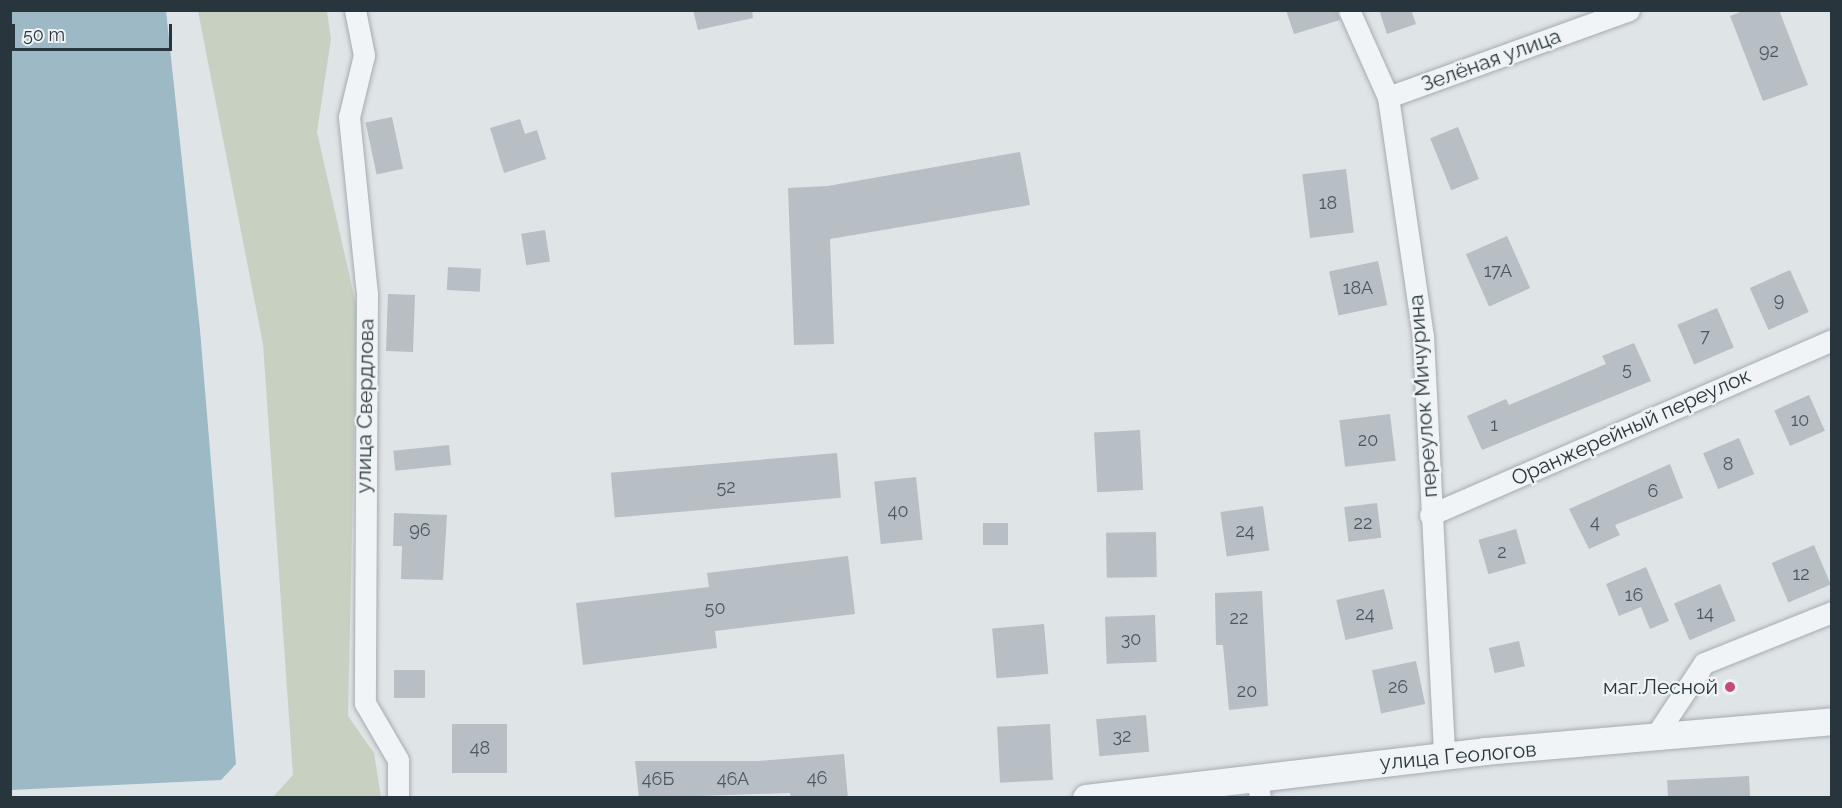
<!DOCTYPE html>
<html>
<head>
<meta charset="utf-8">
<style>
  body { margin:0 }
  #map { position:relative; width:1842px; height:808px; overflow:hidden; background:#dfe4e7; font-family:Raleway,sans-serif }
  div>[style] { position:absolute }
  .green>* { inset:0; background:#c8d1c1 }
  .water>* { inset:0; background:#9cb9c5 }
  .building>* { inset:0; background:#b7bec4; transform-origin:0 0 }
  .roads { filter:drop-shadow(0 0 2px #a5acb1) drop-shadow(0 0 2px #a5acb1) }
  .minor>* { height:21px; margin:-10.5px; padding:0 10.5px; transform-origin:10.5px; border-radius:10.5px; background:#f1f4f6 }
  .tertiary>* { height:27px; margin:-13.5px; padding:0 13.5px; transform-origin:13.5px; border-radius:13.5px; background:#f1f4f6 }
  .dots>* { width:16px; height:16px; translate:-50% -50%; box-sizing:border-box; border:3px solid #eef3f5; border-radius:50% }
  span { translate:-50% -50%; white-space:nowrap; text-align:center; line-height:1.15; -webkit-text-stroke:4.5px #eef3f5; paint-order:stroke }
  .number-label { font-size:18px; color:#4c575f }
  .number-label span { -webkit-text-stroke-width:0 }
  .street-label { font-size:21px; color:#29353d }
  .poi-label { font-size:21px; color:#29353d }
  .right { translate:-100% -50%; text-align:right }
  .frame { position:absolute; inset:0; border:12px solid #29353d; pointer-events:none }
  .scale { position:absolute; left:12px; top:24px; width:160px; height:27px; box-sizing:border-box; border:3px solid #29353d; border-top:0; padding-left:8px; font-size:18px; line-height:21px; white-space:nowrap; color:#29353d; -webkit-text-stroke:4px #eef3f5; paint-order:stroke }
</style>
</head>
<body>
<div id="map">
  <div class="green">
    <i style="clip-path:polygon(198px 11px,327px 11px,331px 39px,317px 132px,357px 309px,348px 716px,374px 753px,381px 797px,273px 797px,293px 775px,263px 344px)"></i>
  </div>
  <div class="water">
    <i style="clip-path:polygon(11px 10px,166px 11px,200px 330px,236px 764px,221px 780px,11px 790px)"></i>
  </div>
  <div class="building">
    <i style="clip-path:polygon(693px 10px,752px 10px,753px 18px,698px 30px)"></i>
    <i style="clip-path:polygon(1286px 10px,1337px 10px,1340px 20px,1294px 34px)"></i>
    <i style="clip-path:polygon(1379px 10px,1411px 10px,1416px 24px,1387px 34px)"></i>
    <i style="clip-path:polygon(1746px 10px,1779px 10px,1808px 85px,1763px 101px,1730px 16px)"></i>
    <i style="left:392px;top:117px;width:53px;height:27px;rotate:78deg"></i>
    <i style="clip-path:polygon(520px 119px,525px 134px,537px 130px,546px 159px,504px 173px,490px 128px)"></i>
    <i style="left:1458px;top:127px;width:56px;height:30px;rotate:68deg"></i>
    <i style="clip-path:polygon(1020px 152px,1030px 205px,830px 239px,834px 344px,794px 345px,788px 188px,828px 186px)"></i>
    <i style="left:1346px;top:169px;width:64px;height:44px;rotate:83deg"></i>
    <i style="left:545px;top:230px;width:32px;height:24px;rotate:81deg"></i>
    <i style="left:1507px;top:236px;width:57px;height:45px;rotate:66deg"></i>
    <i style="left:1378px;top:261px;width:45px;height:50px;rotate:78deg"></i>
    <i style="left:448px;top:267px;width:33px;height:23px;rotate:3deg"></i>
    <i style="left:1790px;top:270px;width:46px;height:44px;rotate:66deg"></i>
    <i style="left:388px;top:294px;width:27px;height:57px;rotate:2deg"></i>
    <i style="left:1717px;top:308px;width:43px;height:43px;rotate:67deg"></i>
    <i style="clip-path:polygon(1634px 343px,1651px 381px,1482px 450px,1467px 416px,1506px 399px,1509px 405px,1606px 364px,1602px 356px)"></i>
    <i style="left:1809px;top:395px;width:39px;height:38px;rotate:66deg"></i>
    <i style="left:1390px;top:414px;width:47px;height:51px;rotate:83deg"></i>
    <i style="left:1140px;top:430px;width:60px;height:46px;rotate:87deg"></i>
    <i style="left:1739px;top:438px;width:39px;height:39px;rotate:67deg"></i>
    <i style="left:449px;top:445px;width:20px;height:56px;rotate:84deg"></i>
    <i style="left:837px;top:453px;width:45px;height:227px;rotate:85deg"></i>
    <i style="clip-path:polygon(1670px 464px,1683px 498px,1615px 525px,1620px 535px,1589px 549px,1569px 509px)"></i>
    <i style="left:916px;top:477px;width:63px;height:42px;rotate:84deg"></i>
    <i style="left:1377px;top:503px;width:35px;height:33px;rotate:83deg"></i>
    <i style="left:1263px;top:506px;width:45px;height:43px;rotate:82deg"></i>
    <i style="clip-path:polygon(394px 513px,447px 515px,443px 580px,401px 579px,402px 546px,393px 546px)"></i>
    <i style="left:983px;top:523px;width:25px;height:22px"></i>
    <i style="left:1516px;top:529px;width:36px;height:39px;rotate:74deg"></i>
    <i style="left:1156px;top:532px;width:45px;height:50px;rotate:89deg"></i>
    <i style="left:1814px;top:545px;width:43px;height:46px;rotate:67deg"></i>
    <i style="clip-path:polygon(848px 556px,855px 614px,715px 631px,717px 648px,583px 665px,576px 603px,709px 587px,707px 573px)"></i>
    <i style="clip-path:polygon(1646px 567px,1669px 621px,1650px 629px,1641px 607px,1619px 616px,1606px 584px)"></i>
    <i style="left:1720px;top:584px;width:40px;height:50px;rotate:67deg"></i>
    <i style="left:1384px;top:589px;width:41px;height:49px;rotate:77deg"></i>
    <i style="clip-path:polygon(1262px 591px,1268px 706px,1229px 710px,1223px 645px,1216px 645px,1215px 593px)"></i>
    <i style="left:1155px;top:615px;width:47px;height:50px;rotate:88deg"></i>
    <i style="left:1044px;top:624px;width:50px;height:52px;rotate:85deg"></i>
    <i style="left:1519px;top:641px;width:26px;height:31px;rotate:77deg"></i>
    <i style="left:1416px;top:661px;width:44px;height:45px;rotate:78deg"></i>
    <i style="left:394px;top:670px;width:31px;height:28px"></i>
    <i style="left:1146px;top:715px;width:37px;height:50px;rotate:85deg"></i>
    <i style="left:452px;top:724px;width:55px;height:49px"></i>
    <i style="left:1050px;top:724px;width:56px;height:53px;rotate:87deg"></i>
    <i style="clip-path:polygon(844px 754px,848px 798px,791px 798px,790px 793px,639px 798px,635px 761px,758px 761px)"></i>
    <i style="left:1749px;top:776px;width:22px;height:82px;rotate:87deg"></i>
  </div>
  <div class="roads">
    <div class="minor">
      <i style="left:355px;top:10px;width:46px;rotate:78.7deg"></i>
      <i style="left:364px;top:55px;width:64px;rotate:103.6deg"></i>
      <i style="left:349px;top:117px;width:177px;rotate:84.2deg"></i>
      <i style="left:367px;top:293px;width:410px;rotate:90.3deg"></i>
      <i style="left:365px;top:703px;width:66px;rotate:59.9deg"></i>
      <i style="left:398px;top:760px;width:38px;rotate:90deg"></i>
      <i style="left:1349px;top:10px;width:95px;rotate:65.9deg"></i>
      <i style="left:1388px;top:97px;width:243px;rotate:81.7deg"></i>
      <i style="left:1423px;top:337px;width:420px;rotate:87.1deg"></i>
      <i style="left:1388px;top:97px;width:256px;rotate:-19.8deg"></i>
      <i style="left:1430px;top:515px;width:438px;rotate:-23.5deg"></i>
      <i style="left:1654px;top:738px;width:90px;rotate:-56.3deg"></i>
      <i style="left:1704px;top:663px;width:138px;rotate:-21.7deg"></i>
      <i style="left:1257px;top:775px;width:23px;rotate:83deg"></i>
    </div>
    <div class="tertiary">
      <i style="left:1086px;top:798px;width:402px;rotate:-6.7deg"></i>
      <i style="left:1485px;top:751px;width:348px;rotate:-4.9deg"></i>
    </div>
  </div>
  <div class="dots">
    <i style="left:1730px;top:687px;background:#c44c79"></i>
  </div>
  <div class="number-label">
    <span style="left:1769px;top:51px">92</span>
    <span style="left:1328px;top:203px">18</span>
    <span style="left:1498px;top:271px">17А</span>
    <span style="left:1358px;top:288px">18А</span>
    <span style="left:1779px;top:300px">9</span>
    <span style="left:1705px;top:336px">7</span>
    <span style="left:1627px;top:369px">5</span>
    <span style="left:1800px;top:420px">10</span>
    <span style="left:1494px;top:425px">1</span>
    <span style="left:1368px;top:440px">20</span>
    <span style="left:1728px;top:464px">8</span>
    <span style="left:726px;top:487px">52</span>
    <span style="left:1653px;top:491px">6</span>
    <span style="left:898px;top:511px">40</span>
    <span style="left:1595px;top:522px">4</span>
    <span style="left:1363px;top:523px">22</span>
    <span style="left:420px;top:530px">96</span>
    <span style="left:1245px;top:531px">24</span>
    <span style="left:1502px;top:552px">2</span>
    <span style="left:1801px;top:574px">12</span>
    <span style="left:1634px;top:595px">16</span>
    <span style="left:715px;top:608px">50</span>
    <span style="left:1705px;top:613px">14</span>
    <span style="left:1365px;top:614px">24</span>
    <span style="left:1239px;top:618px">22</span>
    <span style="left:1131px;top:639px">30</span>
    <span style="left:1398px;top:687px">26</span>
    <span style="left:1247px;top:691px">20</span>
    <span style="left:1122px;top:736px">32</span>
    <span style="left:480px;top:748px">48</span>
    <span style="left:817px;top:778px">46</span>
    <span style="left:658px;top:779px">46Б</span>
    <span style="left:733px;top:779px">46А</span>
  </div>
  <div class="street-label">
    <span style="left:1491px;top:60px;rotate:-20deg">Зелёная улица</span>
    <span style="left:1423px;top:396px;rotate:-94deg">переулок Мичурина</span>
    <span style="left:365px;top:406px;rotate:-89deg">улица Свердлова</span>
    <span style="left:1631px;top:427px;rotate:-24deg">Оранжерейный переулок</span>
    <span style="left:1458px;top:756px;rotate:-5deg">улица Геологов</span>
  </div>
  <div class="poi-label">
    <span class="right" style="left:1718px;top:687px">маг.Лесной</span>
  </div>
  <div class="frame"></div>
  <div class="scale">50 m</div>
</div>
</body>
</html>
